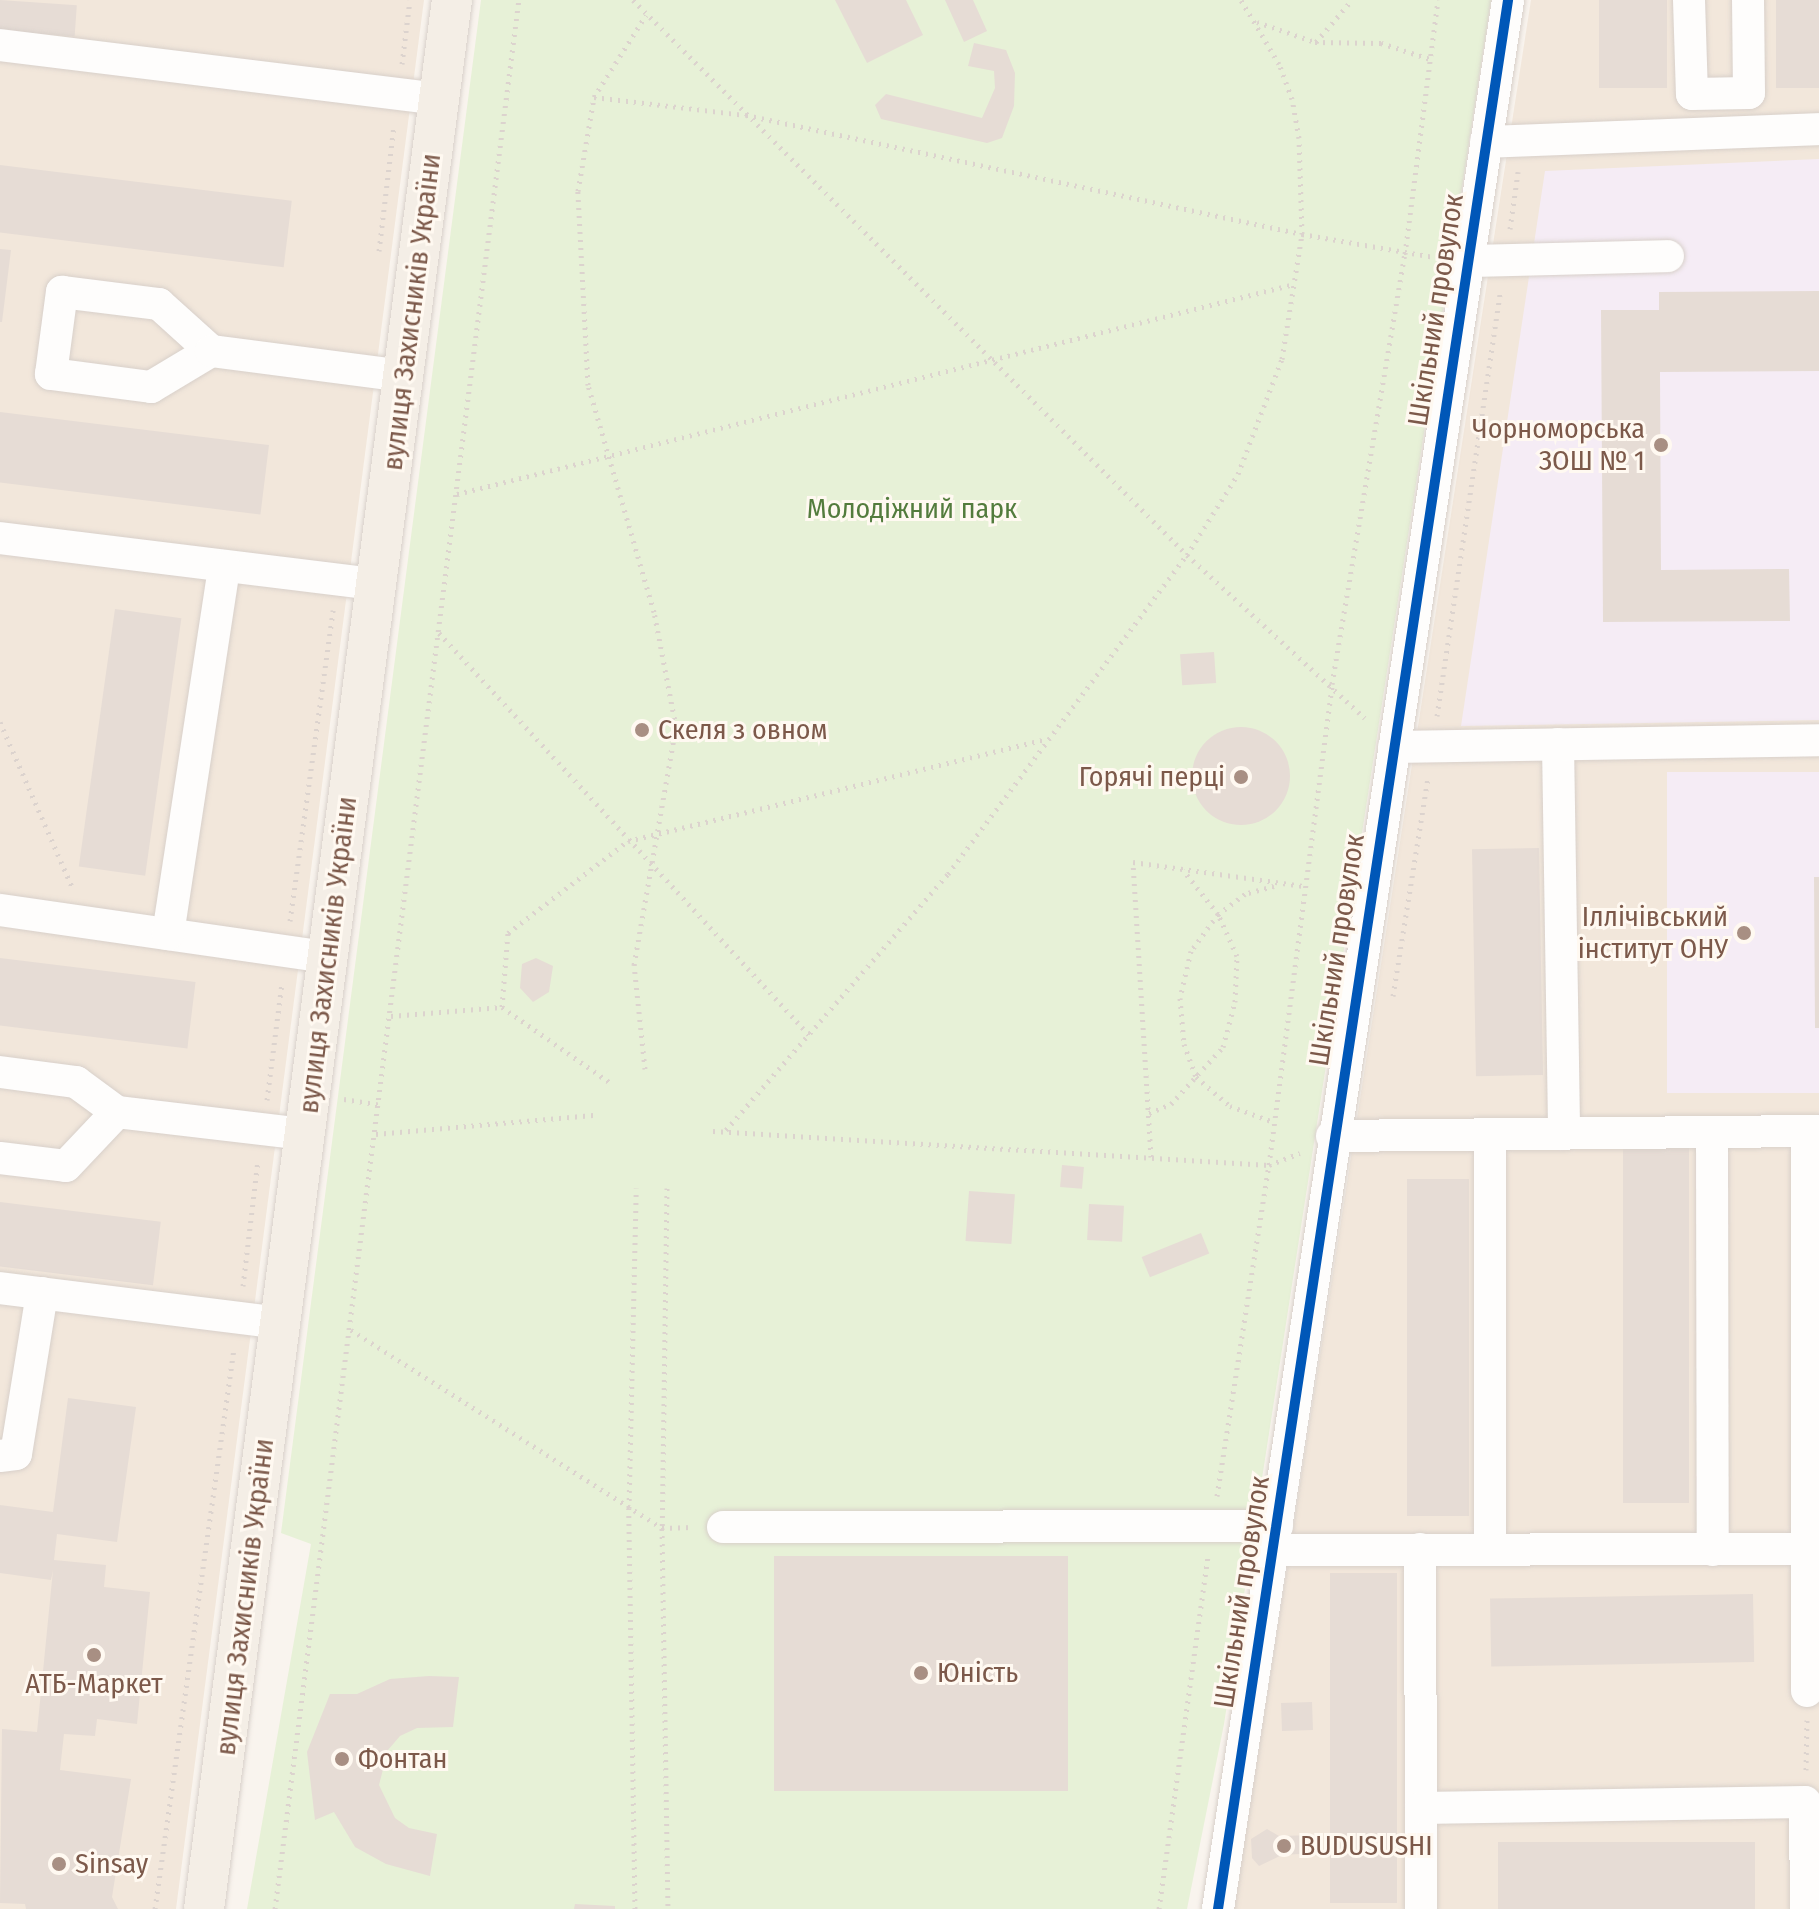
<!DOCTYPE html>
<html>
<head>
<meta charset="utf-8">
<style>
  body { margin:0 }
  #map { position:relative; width:1819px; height:1909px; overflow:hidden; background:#f9f4ee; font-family:"Fira Sans Condensed",sans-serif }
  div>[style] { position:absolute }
  .residential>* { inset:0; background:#f2e7db }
  .education>* { inset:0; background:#f5ecf5; transform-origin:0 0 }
  .green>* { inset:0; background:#e7f1d7 }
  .building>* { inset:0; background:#e6dcd5; transform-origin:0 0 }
  .round { border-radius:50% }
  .path>* { height:5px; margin-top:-2.5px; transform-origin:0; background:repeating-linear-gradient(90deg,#dcd3ce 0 2px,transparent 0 8px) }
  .roads { filter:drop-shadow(0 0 2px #d8d0ca) drop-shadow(0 0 2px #d8d0ca) }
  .minor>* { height:32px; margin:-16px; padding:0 16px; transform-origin:16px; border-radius:16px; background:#fefdfc }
  .major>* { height:40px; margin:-20px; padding:0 20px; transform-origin:20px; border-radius:20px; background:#f4eee6 }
  .cycleway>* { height:10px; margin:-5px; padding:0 5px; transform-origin:5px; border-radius:5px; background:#0057b8 }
  .dots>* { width:22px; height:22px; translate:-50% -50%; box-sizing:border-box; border:4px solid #fff9f1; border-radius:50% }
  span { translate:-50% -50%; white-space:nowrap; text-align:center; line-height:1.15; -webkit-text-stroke:6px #fff9f1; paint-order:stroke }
  .street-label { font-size:28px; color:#7c594a }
  .poi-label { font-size:28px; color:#7c594a }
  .right { translate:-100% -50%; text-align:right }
  .left { translate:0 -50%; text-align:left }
  .park-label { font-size:28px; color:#537c3d }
</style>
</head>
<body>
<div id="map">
  <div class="residential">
    <i style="clip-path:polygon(0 0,424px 0,176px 1909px,0 1909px)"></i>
    <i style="clip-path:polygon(1531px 0,1819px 0,1819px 1909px,1234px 1909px)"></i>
  </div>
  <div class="education">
    <i style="clip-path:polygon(1819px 159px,1819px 720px,1461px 726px,1545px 171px)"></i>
    <i style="left:1819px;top:772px;width:321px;height:152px;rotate:90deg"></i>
  </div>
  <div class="green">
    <i style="clip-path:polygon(481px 0,1491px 0,1224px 1724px,1187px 1909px,247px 1909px,311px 1544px,281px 1533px)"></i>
  </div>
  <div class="building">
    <i style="left:0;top:0;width:77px;height:31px;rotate:4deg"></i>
    <i style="clip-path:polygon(835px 0,906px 0,923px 35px,867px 63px)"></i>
    <i style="clip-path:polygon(945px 0,973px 0,987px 31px,964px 42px)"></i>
    <i style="left:1599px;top:0;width:68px;height:88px"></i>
    <i style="left:1776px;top:0;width:43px;height:88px"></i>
    <i style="clip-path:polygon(974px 43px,1006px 50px,1015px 73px,1014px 106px,1002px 138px,987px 143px,881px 119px,875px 105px,886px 94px,982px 118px,995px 88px,994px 71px,968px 66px)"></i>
    <i style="left:0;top:165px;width:294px;height:67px;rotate:7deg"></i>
    <i style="clip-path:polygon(0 249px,11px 250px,2px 322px,0 322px)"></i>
    <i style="clip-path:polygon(1819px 291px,1819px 371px,1660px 372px,1661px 570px,1789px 569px,1790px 621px,1603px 622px,1601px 310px,1659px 310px,1659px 292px)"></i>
    <i style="left:0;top:412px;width:271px;height:70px;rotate:7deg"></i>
    <i style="left:115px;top:609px;width:67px;height:260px;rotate:8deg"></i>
    <i style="left:1214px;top:652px;width:31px;height:34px;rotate:86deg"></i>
    <i class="round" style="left:1192px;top:727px;width:98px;height:98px"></i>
    <i style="left:1539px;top:848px;width:227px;height:67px;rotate:89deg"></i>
    <i style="clip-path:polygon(1814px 877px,1819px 877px,1819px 1028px,1815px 1028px)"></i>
    <i style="left:0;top:958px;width:197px;height:67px;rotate:7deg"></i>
    <i style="clip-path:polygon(536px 958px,553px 966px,549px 992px,533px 1002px,520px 988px,522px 964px)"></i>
    <i style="left:1623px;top:1148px;width:66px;height:355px"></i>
    <i style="left:1062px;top:1165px;width:22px;height:22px;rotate:5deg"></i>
    <i style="left:1407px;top:1179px;width:62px;height:337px"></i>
    <i style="left:969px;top:1191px;width:46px;height:50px;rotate:4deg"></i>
    <i style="left:0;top:1202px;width:162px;height:64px;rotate:7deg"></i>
    <i style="left:1089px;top:1204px;width:35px;height:36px;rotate:3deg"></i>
    <i style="left:1201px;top:1233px;width:22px;height:64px;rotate:68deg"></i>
    <i style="clip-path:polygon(68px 1398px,136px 1407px,117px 1542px,57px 1534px,54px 1560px,106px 1565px,104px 1587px,150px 1592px,137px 1724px,97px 1719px,95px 1736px,64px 1734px,60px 1770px,131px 1779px,112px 1897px,118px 1909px,26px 1909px,25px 1904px,0 1903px,2px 1729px,37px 1732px,53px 1570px,51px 1580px,0 1573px,0 1505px,53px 1512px)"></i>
    <i style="left:774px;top:1556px;width:294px;height:235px"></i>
    <i style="left:1397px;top:1573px;width:330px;height:67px;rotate:90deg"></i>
    <i style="left:1753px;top:1594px;width:68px;height:263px;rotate:89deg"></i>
    <i style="clip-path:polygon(429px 1676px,459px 1677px,453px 1727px,417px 1728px,400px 1736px,388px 1750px,379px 1785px,395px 1818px,409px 1828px,437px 1834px,430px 1876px,386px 1864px,355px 1847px,334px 1812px,315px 1820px,307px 1752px,330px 1694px,357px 1694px,390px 1679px)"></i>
    <i style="left:1312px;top:1702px;width:28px;height:31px;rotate:88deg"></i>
    <i style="clip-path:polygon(1267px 1829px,1279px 1836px,1316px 1835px,1317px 1853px,1282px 1855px,1259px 1866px,1252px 1858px,1251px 1839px)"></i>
    <i style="left:1755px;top:1842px;width:67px;height:257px;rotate:90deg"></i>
    <i style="clip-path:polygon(575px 1904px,615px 1906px,615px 1909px,574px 1909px)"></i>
  </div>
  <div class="path">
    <i style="left:633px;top:0;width:784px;rotate:45.05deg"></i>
    <i style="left:1187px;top:555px;width:241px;rotate:42.5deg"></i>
    <i style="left:1257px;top:22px;width:61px;rotate:19deg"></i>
    <i style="left:1315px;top:42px;width:66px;rotate:0.9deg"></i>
    <i style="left:1381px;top:43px;width:52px;rotate:18.1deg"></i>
    <i style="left:1316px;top:42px;width:55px;rotate:-49.4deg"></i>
    <i style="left:402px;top:64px;width:64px;rotate:-82.9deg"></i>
    <i style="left:594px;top:97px;width:153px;rotate:6.8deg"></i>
    <i style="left:746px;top:115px;width:569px;rotate:12.08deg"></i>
    <i style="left:1302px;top:234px;width:139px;rotate:9.9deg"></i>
    <i style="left:1510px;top:229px;width:58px;rotate:-82deg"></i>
    <i style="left:379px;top:251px;width:126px;rotate:-83.2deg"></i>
    <i style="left:457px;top:494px;width:863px;rotate:-14.08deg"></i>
    <i style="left:439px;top:633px;width:549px;rotate:47.36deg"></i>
    <i style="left:1437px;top:716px;width:431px;rotate:-81.5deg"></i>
    <i style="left:0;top:722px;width:182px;rotate:66.4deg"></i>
    <i style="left:1274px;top:886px;width:30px;rotate:165deg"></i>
    <i style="left:1245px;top:894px;width:34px;rotate:143deg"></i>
    <i style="left:1218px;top:914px;width:46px;rotate:126.1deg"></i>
    <i style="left:1191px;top:951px;width:48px;rotate:103.2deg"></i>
    <i style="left:1180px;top:998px;width:46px;rotate:85deg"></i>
    <i style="left:1184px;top:1044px;width:35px;rotate:70deg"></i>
    <i style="left:1196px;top:1077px;width:45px;rotate:40.5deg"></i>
    <i style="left:1230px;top:1106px;width:47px;rotate:20deg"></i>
    <i style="left:290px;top:921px;width:314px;rotate:-82.1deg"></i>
    <i style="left:1393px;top:996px;width:222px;rotate:-80.9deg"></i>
    <i style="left:502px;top:1007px;width:74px;rotate:-85.4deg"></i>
    <i style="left:508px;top:933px;width:151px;rotate:-37.5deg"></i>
    <i style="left:628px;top:841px;width:431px;rotate:-13.7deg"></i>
    <i style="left:391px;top:1016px;width:111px;rotate:-4.6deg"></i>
    <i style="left:502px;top:1007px;width:134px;rotate:35deg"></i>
    <i style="left:645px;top:1069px;width:105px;rotate:-96deg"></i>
    <i style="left:634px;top:965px;width:242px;rotate:-80deg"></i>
    <i style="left:676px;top:727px;width:117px;rotate:-100.8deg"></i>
    <i style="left:654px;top:612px;width:236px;rotate:-106.2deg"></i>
    <i style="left:588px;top:385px;width:194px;rotate:-93deg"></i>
    <i style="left:578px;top:191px;width:95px;rotate:-80.3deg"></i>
    <i style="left:594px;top:97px;width:97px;rotate:-57.6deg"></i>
    <i style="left:344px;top:1099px;width:36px;rotate:9deg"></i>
    <i style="left:267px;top:1100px;width:118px;rotate:-82.7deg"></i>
    <i style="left:1149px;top:1113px;width:24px;rotate:-22deg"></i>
    <i style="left:1171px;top:1104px;width:77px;rotate:-47.6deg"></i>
    <i style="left:1223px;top:1047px;width:47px;rotate:-75.1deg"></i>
    <i style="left:1235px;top:1002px;width:46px;rotate:-87.5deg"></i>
    <i style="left:1237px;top:956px;width:46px;rotate:-114.3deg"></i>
    <i style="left:1218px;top:914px;width:56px;rotate:-128.5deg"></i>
    <i style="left:726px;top:1130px;width:339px;rotate:-49.1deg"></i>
    <i style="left:948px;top:874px;width:399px;rotate:-53.2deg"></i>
    <i style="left:1187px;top:555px;width:96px;rotate:-57.8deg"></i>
    <i style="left:1238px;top:474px;width:123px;rotate:-69.1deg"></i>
    <i style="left:1282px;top:359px;width:127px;rotate:-80.9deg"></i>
    <i style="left:1302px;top:234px;width:96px;rotate:-91.8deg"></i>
    <i style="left:1299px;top:138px;width:40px;rotate:-100deg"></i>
    <i style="left:1292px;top:99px;width:37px;rotate:-110deg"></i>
    <i style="left:1279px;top:64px;width:74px;rotate:-120.7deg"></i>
    <i style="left:713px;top:1131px;width:557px;rotate:3.5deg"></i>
    <i style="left:1269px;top:1165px;width:33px;rotate:-21deg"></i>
    <i style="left:376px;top:1134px;width:218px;rotate:-5deg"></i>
    <i style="left:1151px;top:1157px;width:296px;rotate:-93.5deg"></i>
    <i style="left:1133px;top:862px;width:172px;rotate:8deg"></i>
    <i style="left:667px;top:1188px;width:340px;rotate:90.8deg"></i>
    <i style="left:662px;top:1528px;width:381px;rotate:89.1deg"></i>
    <i style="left:243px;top:1286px;width:126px;rotate:-83.2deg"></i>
    <i style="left:351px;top:1330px;width:369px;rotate:32.5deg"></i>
    <i style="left:662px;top:1528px;width:31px;rotate:-2deg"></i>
    <i style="left:1217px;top:1496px;width:335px;rotate:-81.1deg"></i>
    <i style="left:1269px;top:1165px;width:485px;rotate:-82.5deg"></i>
    <i style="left:1332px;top:684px;width:436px;rotate:-80.4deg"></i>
    <i style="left:1405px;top:254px;width:256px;rotate:-82.6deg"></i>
    <i style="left:1806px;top:1770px;width:50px;rotate:-88.9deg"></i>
    <i style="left:155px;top:1909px;width:567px;rotate:-81.98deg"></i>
    <i style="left:275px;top:1909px;width:1925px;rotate:-82.72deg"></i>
    <i style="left:635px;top:1909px;width:401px;rotate:-90.9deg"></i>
    <i style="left:629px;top:1508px;width:320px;rotate:-88.7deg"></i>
    <i style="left:1159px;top:1909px;width:355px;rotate:-82.1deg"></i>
  </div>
  <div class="roads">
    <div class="minor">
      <i style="left:1689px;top:0;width:94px;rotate:88.2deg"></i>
      <i style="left:1692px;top:94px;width:57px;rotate:-1deg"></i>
      <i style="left:1749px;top:93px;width:93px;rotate:-90.6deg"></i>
      <i style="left:0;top:45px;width:442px;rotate:7deg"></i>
      <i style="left:1486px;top:142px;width:333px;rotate:-2.2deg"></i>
      <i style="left:1468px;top:261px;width:200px;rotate:-1.4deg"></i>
      <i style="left:211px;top:351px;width:70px;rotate:149deg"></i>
      <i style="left:151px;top:387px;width:101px;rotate:-172.6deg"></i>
      <i style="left:51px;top:374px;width:83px;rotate:-82.4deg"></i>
      <i style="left:62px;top:292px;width:98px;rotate:7.1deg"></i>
      <i style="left:159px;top:304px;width:70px;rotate:42.1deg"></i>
      <i style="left:211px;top:351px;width:195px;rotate:7.4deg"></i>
      <i style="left:0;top:538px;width:380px;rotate:7deg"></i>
      <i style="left:1558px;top:744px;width:390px;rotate:89.1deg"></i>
      <i style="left:1394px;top:747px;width:425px;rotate:-0.9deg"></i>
      <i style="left:0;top:910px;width:331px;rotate:8.2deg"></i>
      <i style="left:168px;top:934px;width:372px;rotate:-81.3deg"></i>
      <i style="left:0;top:1072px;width:77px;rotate:7.5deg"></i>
      <i style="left:76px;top:1082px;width:51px;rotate:36.2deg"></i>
      <i style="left:117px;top:1112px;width:189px;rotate:6.7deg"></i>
      <i style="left:1807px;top:1132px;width:559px;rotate:90deg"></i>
      <i style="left:1712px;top:1133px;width:417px;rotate:89.9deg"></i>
      <i style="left:1490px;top:1135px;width:415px;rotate:90deg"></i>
      <i style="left:1332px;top:1136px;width:487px;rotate:-0.6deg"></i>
      <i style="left:0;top:1158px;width:66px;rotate:6.9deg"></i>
      <i style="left:66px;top:1166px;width:74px;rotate:-46.6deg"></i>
      <i style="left:0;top:1288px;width:282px;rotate:7.1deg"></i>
      <i style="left:0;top:1456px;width:16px;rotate:-7deg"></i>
      <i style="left:16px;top:1454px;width:163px;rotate:-80.8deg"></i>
      <i style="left:723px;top:1527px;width:554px;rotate:-0.1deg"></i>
      <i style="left:1420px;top:1549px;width:360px;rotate:89.8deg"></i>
      <i style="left:1274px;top:1550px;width:545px;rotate:-0.11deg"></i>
      <i style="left:1421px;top:1808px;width:384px;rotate:-0.9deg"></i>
      <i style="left:1805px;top:1802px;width:107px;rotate:89.5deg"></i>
      <i style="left:1218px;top:1909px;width:1931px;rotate:-81.36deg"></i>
    </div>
    <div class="major">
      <i style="left:204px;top:1909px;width:1925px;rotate:-82.6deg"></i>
    </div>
  </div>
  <div class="cycleway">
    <i style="left:1218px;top:1909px;width:1931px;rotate:-81.36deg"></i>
  </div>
  <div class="dots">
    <i style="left:1661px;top:445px;background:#a88f83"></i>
    <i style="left:642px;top:730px;background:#a88f83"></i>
    <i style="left:1241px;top:777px;background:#a88f83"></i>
    <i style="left:1744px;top:933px;background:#a88f83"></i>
    <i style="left:94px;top:1655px;background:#a88f83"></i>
    <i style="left:921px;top:1673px;background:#a88f83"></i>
    <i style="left:342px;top:1759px;background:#a88f83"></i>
    <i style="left:1284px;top:1846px;background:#a88f83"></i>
    <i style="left:59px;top:1864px;background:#a88f83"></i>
  </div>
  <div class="street-label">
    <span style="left:1436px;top:310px;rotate:-81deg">Шкільний провулок</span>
    <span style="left:412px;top:312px;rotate:-83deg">вулиця Захисників України</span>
    <span style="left:1337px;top:950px;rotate:-81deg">Шкільний провулок</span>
    <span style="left:328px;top:955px;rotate:-83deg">вулиця Захисників України</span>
    <span style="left:1242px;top:1592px;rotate:-81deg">Шкільний провулок</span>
    <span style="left:245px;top:1597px;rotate:-83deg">вулиця Захисників України</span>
  </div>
  <div class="poi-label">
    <span class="right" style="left:1645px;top:445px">Чорноморська<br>ЗОШ № 1</span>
    <span class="left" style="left:658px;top:730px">Скеля з овном</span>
    <span class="right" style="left:1225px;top:777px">Горячі перці</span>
    <span class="right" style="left:1728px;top:933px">Іллічівський<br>інститут ОНУ</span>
    <span class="left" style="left:937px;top:1673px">Юність</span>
    <span style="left:94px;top:1684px">АТБ-Маркет</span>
    <span class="left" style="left:358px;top:1759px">Фонтан</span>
    <span class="left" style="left:1300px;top:1846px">BUDUSUSHI</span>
    <span class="left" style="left:75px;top:1864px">Sinsay</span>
  </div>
  <div class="park-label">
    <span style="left:912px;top:509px">Молодіжний парк</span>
  </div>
</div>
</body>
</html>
